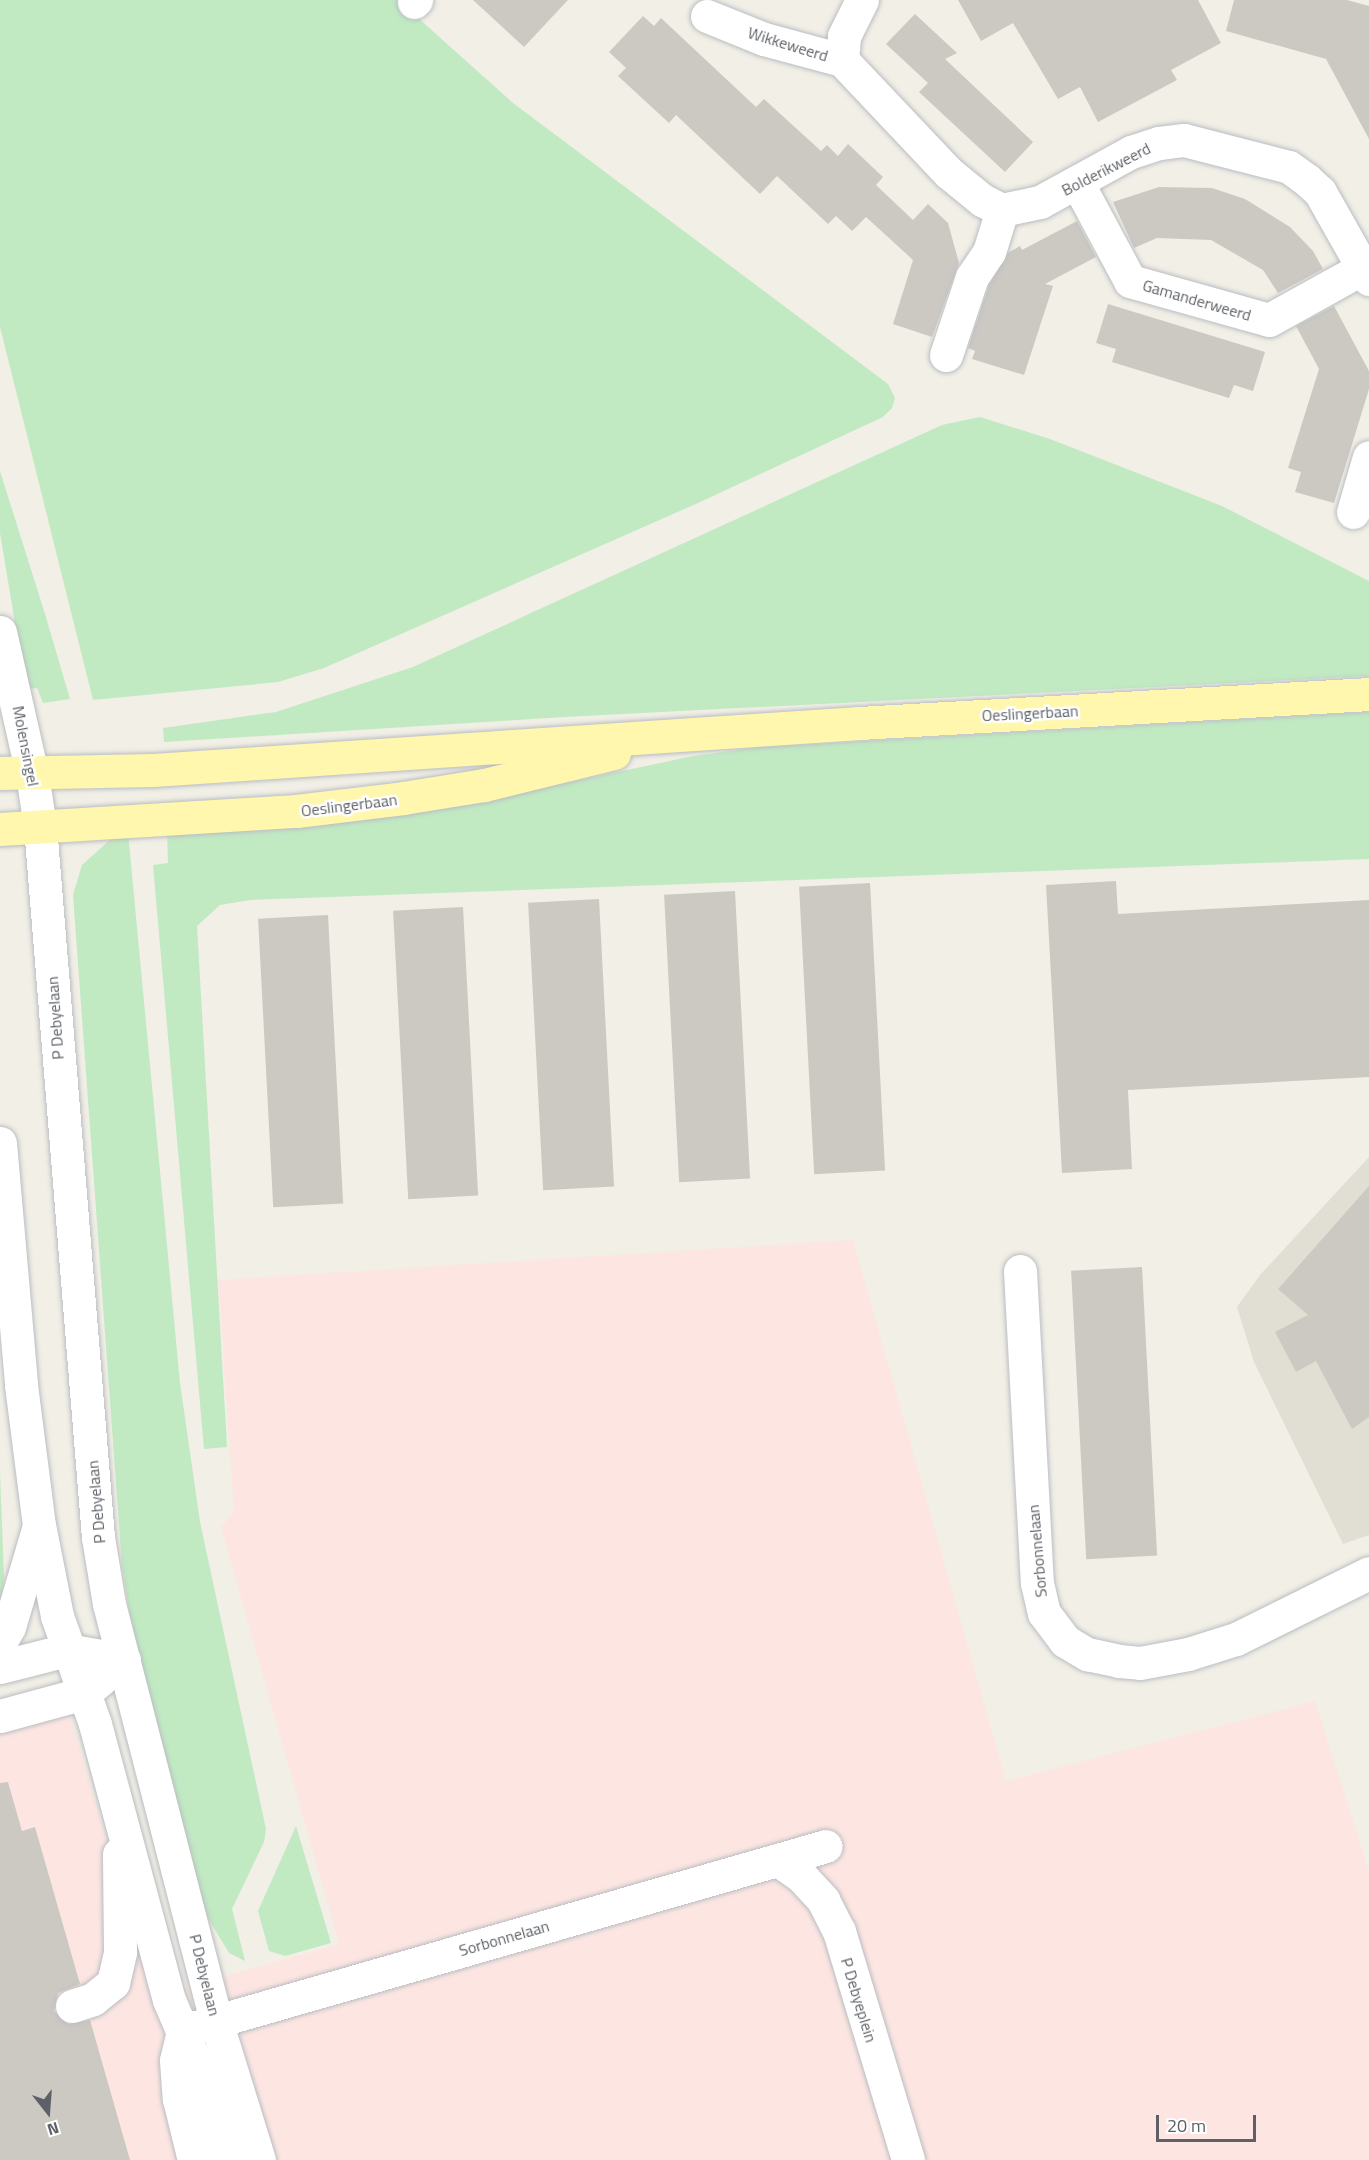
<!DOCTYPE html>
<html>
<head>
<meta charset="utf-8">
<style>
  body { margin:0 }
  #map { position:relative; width:1369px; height:2160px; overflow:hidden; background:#f1efe6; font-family:"Titillium Web",sans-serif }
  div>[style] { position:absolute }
  .education>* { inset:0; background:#e1ded4 }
  .medical>* { inset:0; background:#fde6e2 }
  .green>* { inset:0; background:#c1eac3 }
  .building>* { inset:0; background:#ccc9c3; transform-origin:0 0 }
  .roads { filter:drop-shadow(0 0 2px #babdc2) drop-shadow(0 0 2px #babdc2) }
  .minor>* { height:33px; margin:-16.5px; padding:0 16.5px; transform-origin:16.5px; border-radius:16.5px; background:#fff }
  .major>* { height:33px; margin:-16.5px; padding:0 16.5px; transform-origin:16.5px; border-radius:16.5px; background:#fff7ad }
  span { translate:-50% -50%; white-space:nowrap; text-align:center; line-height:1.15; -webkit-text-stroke:5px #fff; paint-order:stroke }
  .street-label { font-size:16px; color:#5d6167 }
  .north { position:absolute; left:18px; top:2082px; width:60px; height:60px; -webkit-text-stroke:4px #fff; paint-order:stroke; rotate:163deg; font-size:16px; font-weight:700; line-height:24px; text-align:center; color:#5d6167 }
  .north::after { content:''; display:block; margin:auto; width:21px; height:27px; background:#5d6167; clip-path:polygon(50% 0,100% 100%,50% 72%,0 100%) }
  .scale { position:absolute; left:1156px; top:2115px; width:100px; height:27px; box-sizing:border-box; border:3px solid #5d6167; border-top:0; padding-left:8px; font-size:18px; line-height:21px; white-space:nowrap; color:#5d6167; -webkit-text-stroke:4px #fff; paint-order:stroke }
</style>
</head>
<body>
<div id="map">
  <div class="education">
    <i style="clip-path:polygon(1369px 1157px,1369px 1535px,1343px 1544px,1254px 1362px,1237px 1307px,1260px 1275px)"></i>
  </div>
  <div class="medical">
    <i style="clip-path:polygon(853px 1240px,1006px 1781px,1315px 1701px,1369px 1871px,1369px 2160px,0 2160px,0 1733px,70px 1715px,152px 1997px,339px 1944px,221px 1527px,234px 1512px,218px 1280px)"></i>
  </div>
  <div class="green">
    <i style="clip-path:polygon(0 0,398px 0,513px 103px,888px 384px,895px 398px,892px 408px,883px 417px,698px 503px,324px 668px,278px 682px,93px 700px,0 327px)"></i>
    <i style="clip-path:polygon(980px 417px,1050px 439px,1222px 506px,1369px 581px,1369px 676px,564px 717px,164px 742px,163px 728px,276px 712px,413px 667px,942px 425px)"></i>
    <i style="clip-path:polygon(0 471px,45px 614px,70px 699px,43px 703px,37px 688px,26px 689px,0 533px)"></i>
    <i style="clip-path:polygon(1369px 712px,1369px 859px,250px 900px,220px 905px,197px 926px,227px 1447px,204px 1449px,153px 865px,168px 863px,167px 830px,485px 800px,693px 756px,760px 747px)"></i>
    <i style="clip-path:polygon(128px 832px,180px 1383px,200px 1522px,266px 1829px,264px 1842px,232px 1909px,245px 1961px,229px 1953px,205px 1913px,133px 1635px,122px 1565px,73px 895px,82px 865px,111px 839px)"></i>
    <i style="clip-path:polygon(0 1472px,4px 1578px,0 1608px)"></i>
    <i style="clip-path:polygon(296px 1826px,331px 1943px,285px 1956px,269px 1951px,258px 1911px)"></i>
  </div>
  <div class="building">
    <i style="clip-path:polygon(473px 0,568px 0,524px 47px)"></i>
    <i style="clip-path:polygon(958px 0,1198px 0,1221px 43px,1171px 70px,1177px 80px,1098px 122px,1080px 87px,1058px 99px,1013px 23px,981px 41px)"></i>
    <i style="clip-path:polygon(1234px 0,1347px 0,1369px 6px,1369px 139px,1326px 59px,1226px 31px)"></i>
    <i style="clip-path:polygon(915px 14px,957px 53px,945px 59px,1033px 142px,1005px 172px,919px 92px,928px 83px,886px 44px)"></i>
    <i style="clip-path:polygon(643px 16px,654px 26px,661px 18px,756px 107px,764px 99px,821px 151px,827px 145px,838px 156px,848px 144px,883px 177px,876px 185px,913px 220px,928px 204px,948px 223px,959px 263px,932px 337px,893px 324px,913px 260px,866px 217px,852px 231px,836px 216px,828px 224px,777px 176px,760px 194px,676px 115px,669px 123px,618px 76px,626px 68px,609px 52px)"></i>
    <i style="clip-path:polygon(1159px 187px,1212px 188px,1245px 199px,1290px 227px,1313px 251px,1323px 269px,1278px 293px,1263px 270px,1211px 240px,1157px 238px,1134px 248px,1113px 202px)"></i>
    <i style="clip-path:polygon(1077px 221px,1096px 257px,1045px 284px,1053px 286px,1024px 375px,972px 359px,975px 351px,968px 348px,989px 285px,1008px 253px,1020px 246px,1022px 250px)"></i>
    <i style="clip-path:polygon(1108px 304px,1265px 352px,1253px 391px,1234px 385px,1229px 398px,1112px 362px,1116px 349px,1096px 343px)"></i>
    <i style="clip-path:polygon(1334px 306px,1369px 371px,1369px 389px,1334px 503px,1295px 492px,1301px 472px,1288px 468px,1319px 369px,1296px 326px)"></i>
    <i style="clip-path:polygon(1116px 881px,1118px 914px,1369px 900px,1369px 1077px,1128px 1090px,1132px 1169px,1062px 1173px,1046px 885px)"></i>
    <i style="left:870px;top:883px;width:288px;height:71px;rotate:87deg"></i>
    <i style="left:735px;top:891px;width:288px;height:71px;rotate:87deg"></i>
    <i style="left:599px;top:899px;width:288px;height:71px;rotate:87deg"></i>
    <i style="left:463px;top:907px;width:289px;height:70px;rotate:87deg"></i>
    <i style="left:328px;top:915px;width:289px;height:70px;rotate:87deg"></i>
    <i style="clip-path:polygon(1369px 1186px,1369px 1417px,1352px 1429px,1316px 1361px,1296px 1372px,1275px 1332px,1308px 1315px,1278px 1289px)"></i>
    <i style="left:1142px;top:1267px;width:289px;height:71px;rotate:87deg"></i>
    <i style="clip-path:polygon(8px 1782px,22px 1831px,35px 1827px,80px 1984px,58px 1993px,54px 2011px,68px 2024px,90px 2020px,130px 2160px,0 2160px,0 1783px)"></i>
  </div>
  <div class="roads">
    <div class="minor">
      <i style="left:414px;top:2px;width:3px;rotate:-45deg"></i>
      <i style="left:707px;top:16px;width:61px;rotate:22deg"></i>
      <i style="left:764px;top:39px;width:81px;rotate:15.1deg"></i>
      <i style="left:842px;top:60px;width:24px;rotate:-85deg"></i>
      <i style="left:844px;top:36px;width:40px;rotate:-63.4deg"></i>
      <i style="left:842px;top:60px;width:156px;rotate:46.6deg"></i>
      <i style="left:949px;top:173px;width:43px;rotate:39.3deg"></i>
      <i style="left:982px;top:200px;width:22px;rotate:27deg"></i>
      <i style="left:1002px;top:210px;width:39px;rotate:-12deg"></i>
      <i style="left:1040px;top:202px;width:104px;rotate:-28.8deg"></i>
      <i style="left:1131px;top:152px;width:29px;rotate:-18deg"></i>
      <i style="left:1159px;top:143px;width:25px;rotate:-7deg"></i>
      <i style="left:1184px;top:140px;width:108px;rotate:14.4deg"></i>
      <i style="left:1289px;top:167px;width:22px;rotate:36deg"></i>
      <i style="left:1307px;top:180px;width:18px;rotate:43deg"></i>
      <i style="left:1320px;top:192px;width:100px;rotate:60.6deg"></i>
      <i style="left:1077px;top:182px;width:112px;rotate:61.8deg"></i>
      <i style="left:1130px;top:281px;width:144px;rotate:15.7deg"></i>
      <i style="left:1269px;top:320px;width:107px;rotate:-29deg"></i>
      <i style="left:946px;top:355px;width:82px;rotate:-71.6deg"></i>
      <i style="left:972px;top:277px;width:30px;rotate:-56deg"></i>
      <i style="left:989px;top:252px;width:44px;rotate:-72.8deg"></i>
      <i style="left:1353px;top:512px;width:57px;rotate:-73.8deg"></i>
      <i style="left:0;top:632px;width:146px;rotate:77.3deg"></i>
      <i style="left:32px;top:774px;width:53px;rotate:81.3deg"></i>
      <i style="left:40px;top:826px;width:713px;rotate:85.34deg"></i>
      <i style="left:98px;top:1537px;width:68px;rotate:80.7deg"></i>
      <i style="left:109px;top:1604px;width:431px;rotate:75.6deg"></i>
      <i style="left:216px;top:2021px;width:145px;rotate:72.8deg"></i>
      <i style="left:0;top:1143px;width:243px;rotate:85deg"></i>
      <i style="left:21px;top:1385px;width:141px;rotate:82.7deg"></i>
      <i style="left:39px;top:1525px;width:93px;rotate:78.8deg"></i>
      <i style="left:57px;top:1616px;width:114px;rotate:70.6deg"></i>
      <i style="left:95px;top:1724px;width:286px;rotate:75deg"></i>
      <i style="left:169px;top:2000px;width:74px;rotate:66.9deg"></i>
      <i style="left:198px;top:2068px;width:97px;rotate:71.9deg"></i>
      <i style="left:1020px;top:1271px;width:312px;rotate:86.9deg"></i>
      <i style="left:1037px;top:1583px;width:31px;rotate:77deg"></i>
      <i style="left:1044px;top:1613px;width:35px;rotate:53deg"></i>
      <i style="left:1065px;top:1641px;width:26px;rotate:31deg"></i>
      <i style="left:1087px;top:1654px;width:33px;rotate:12deg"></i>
      <i style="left:1119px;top:1661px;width:21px;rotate:5deg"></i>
      <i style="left:1140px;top:1663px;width:49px;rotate:-10.6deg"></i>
      <i style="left:1188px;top:1654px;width:50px;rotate:-17.4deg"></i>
      <i style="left:1236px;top:1639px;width:148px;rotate:-26.4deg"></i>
      <i style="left:0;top:1643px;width:18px;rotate:-61deg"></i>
      <i style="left:9px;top:1627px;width:102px;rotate:-73.5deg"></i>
      <i style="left:0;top:1667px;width:69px;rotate:-14.2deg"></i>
      <i style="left:67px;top:1650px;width:58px;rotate:10deg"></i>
      <i style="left:0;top:1716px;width:87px;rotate:-15.3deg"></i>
      <i style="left:84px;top:1693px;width:22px;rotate:-39deg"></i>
      <i style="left:778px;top:1860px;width:28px;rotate:35deg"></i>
      <i style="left:801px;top:1876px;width:33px;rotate:47deg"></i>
      <i style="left:823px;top:1900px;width:35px;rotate:63deg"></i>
      <i style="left:839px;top:1931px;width:239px;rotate:73.2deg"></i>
      <i style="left:72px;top:2006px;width:22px;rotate:-18deg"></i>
      <i style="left:93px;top:1999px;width:26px;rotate:-39deg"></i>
      <i style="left:113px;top:1983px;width:32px;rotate:-77deg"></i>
      <i style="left:120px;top:1952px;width:98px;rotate:-90.6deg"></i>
      <i style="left:196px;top:2027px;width:655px;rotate:-16.03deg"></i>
      <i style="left:182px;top:2035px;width:26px;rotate:103deg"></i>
      <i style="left:176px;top:2060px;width:39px;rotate:86deg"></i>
      <i style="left:179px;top:2099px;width:63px;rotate:76.2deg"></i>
    </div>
    <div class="major">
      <i style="left:0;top:773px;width:153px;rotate:-1.1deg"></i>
      <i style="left:153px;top:770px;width:708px;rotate:-3.81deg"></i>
      <i style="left:859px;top:723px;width:511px;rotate:-3.25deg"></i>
      <i style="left:0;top:829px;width:297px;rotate:-3.5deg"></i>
      <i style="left:296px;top:811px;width:108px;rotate:-6.9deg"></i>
      <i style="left:403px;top:798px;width:82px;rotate:-9.1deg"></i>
      <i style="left:484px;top:785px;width:134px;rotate:-13.8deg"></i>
    </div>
  </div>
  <div class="street-label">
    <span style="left:788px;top:44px;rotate:17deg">Wikkeweerd</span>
    <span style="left:1106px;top:169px;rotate:-27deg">Bolderikweerd</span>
    <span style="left:1197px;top:300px;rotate:16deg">Gamanderweerd</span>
    <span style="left:1030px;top:713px;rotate:-3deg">Oeslingerbaan</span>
    <span style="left:26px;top:746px;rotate:79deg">Molensingel</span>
    <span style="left:349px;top:805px;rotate:-7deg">Oeslingerbaan</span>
    <span style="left:55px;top:1018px;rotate:-94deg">P Debyelaan</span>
    <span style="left:96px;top:1502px;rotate:-95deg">P Debyelaan</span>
    <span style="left:1037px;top:1551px;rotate:-95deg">Sorbonnelaan</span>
    <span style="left:504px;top:1938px;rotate:-16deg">Sorbonnelaan</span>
    <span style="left:205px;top:1975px;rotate:76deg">P Debyelaan</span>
    <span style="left:859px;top:2000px;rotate:73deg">P Debyeplein</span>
  </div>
  <div class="north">N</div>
  <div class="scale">20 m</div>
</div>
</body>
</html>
